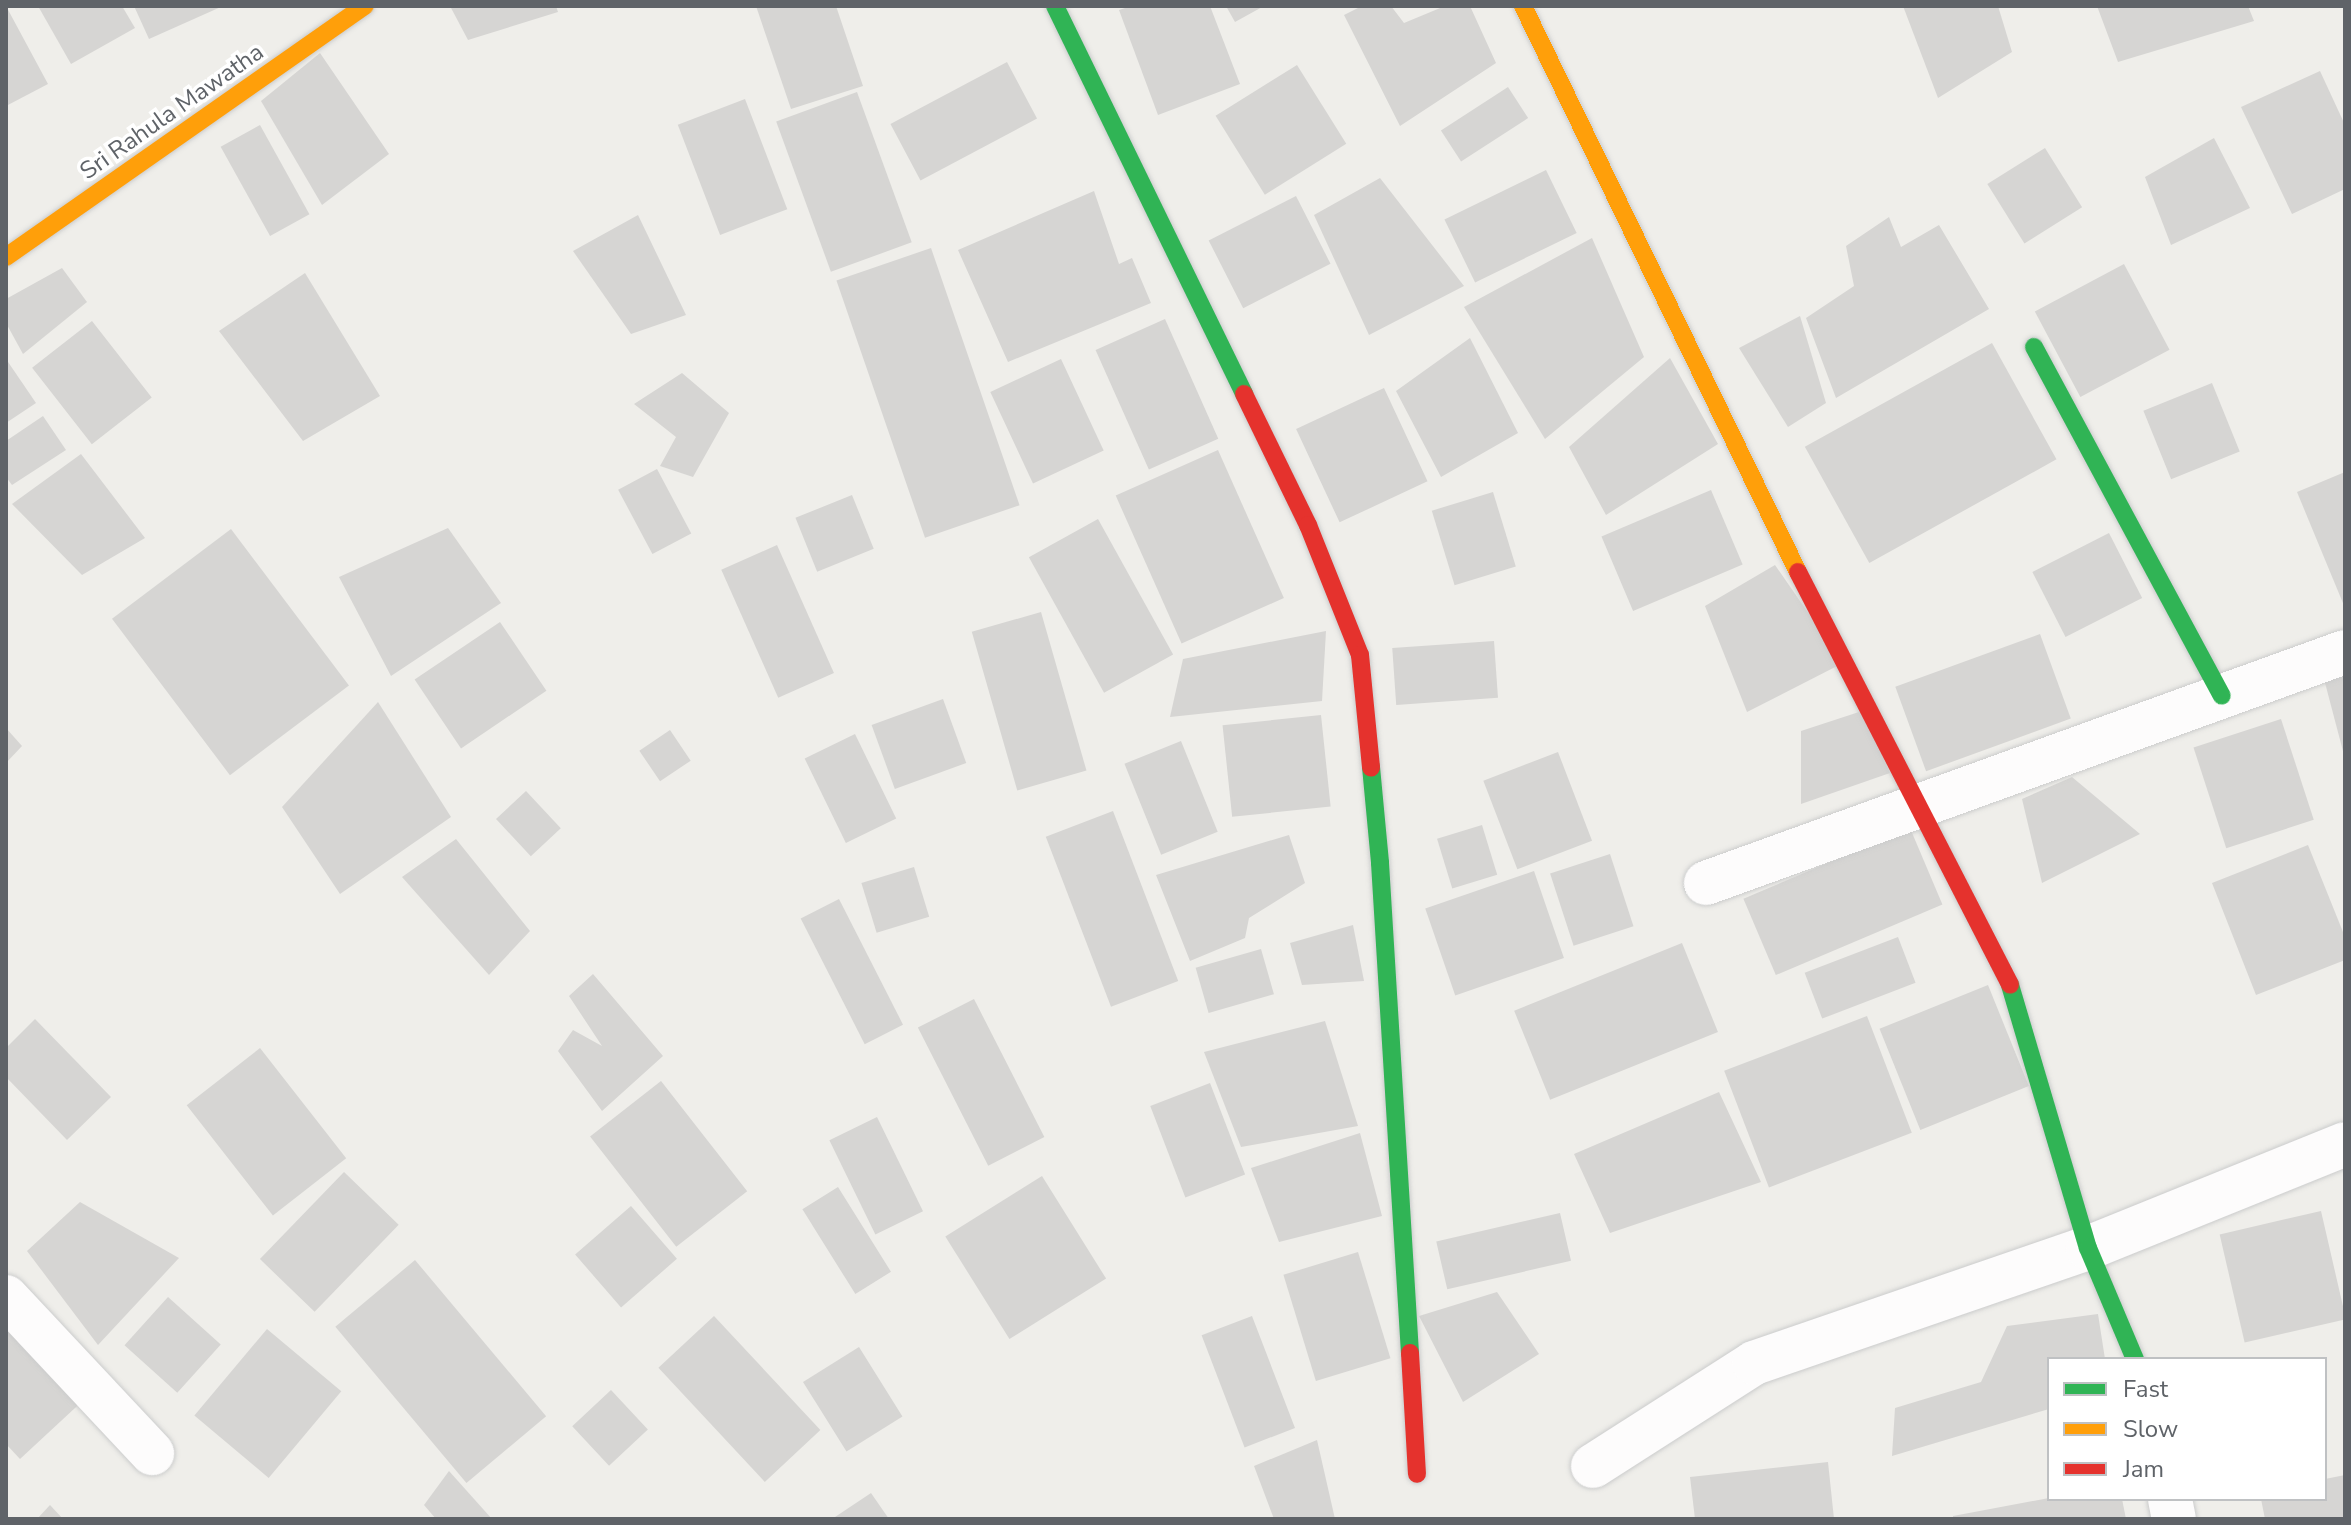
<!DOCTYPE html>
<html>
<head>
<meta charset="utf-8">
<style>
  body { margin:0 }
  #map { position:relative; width:2351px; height:1525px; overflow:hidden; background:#efeeea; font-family:"Nunito Sans",sans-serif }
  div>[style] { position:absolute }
  .building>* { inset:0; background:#d6d5d3; transform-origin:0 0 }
  .roads { filter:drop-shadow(0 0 2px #cbcccc) drop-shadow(0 0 2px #cbcccc) }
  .street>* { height:44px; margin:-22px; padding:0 22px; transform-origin:22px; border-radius:22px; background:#fdfcfc }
  .fast>* { height:18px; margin:-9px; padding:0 9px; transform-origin:9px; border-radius:9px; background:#30b455 }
  .slow>* { height:18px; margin:-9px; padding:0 9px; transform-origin:9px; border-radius:9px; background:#ff9f0a }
  .jam>* { height:18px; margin:-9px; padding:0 9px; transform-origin:9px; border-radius:9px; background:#e5322d }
  span { translate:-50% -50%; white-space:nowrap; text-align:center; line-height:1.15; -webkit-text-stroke:7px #fff; paint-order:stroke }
  .street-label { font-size:24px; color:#5f6368 }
  .frame { position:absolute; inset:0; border:8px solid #5f6368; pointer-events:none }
  .legend { position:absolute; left:2047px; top:1357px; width:280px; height:144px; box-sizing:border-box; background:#fff; border:2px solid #bfc1c3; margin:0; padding:10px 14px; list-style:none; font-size:24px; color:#5f6368 }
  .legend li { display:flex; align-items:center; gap:16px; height:40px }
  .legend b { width:40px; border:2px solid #bfc1c3 }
</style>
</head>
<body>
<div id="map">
  <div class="building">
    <i style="clip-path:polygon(6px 6px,48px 84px,6px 106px)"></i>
    <i style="clip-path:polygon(38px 6px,122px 6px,135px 28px,71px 64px)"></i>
    <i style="clip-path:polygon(134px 6px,223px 6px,149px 39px)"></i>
    <i style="clip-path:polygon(450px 6px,556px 6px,558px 12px,468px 40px)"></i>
    <i style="clip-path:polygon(756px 6px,836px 6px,863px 86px,791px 109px)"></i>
    <i style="clip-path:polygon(1131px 6px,1210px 6px,1240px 84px,1158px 115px,1119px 10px)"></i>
    <i style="clip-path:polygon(1226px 6px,1264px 6px,1235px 22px)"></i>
    <i style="clip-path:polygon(1362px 6px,1391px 6px,1404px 23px,1445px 6px,1470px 6px,1496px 63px,1400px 126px,1344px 15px)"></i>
    <i style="clip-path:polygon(1903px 6px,1998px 6px,2012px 52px,1938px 98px)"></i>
    <i style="clip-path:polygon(2097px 6px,2248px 6px,2254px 21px,2118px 62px)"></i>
    <i style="clip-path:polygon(320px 53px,389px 154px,322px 205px,261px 101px)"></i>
    <i style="left:1007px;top:62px;width:64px;height:132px;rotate:62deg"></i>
    <i style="left:1297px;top:65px;width:93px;height:96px;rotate:58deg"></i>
    <i style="clip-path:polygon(2320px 71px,2345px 125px,2345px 189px,2292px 214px,2241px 107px)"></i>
    <i style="left:1508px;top:87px;width:37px;height:80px;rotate:57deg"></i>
    <i style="left:857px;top:92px;width:160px;height:86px;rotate:70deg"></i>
    <i style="left:745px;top:99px;width:118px;height:72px;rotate:69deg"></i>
    <i style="left:260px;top:125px;width:102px;height:45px;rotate:61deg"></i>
    <i style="clip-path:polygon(2214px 138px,2250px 208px,2171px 245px,2145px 177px)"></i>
    <i style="left:2045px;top:148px;width:70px;height:68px;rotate:58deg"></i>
    <i style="left:1546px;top:170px;width:70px;height:113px;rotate:64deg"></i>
    <i style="clip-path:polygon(1380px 178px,1464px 286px,1369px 335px,1314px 215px)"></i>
    <i style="clip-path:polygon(1094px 191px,1119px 264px,1132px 258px,1151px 303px,1008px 362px,958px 250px)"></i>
    <i style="left:1296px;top:196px;width:76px;height:98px;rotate:63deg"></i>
    <i style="clip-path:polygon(638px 215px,686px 315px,631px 334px,573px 251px)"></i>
    <i style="clip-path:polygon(1889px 217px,1901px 247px,1939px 225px,1989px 309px,1836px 398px,1806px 318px,1854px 286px,1846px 246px)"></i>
    <i style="clip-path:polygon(1592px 238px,1644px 357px,1545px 439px,1464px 307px)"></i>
    <i style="left:931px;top:248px;width:272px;height:100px;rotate:71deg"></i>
    <i style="left:2124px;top:264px;width:97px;height:101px;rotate:62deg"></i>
    <i style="clip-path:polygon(62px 268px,87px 302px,23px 354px,6px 323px,6px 299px)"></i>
    <i style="clip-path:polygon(305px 273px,380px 396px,303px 441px,219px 331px)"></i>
    <i style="clip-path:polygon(1800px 316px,1826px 403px,1788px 427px,1739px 348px)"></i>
    <i style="left:1165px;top:319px;width:131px;height:76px;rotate:66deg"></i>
    <i style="left:92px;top:321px;width:97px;height:76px;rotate:52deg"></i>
    <i style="clip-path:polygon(1470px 338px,1518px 433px,1441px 477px,1396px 391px)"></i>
    <i style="left:1992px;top:343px;width:133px;height:214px;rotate:61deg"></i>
    <i style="clip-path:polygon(1670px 358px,1718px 444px,1606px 515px,1569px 447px)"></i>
    <i style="clip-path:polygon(6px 359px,36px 403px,6px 423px)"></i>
    <i style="left:1061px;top:359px;width:101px;height:78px;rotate:65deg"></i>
    <i style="clip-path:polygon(682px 373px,729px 413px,693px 477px,660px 466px,676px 437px,634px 404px)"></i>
    <i style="left:2212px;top:383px;width:74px;height:74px;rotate:68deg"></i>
    <i style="left:1384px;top:388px;width:103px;height:97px;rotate:65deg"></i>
    <i style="clip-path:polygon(43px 416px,66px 450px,12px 485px,6px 477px,6px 441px)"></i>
    <i style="left:1218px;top:450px;width:162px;height:112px;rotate:66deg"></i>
    <i style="clip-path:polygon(81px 454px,145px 538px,82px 575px,12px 504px)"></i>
    <i style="left:657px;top:469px;width:73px;height:44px;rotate:62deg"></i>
    <i style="clip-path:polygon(2345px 472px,2345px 608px,2297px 492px)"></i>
    <i style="left:1711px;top:490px;width:81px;height:119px;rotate:67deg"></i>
    <i style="left:1493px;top:492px;width:78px;height:64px;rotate:73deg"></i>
    <i style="left:852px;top:495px;width:58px;height:61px;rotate:68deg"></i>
    <i style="left:1098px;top:519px;width:155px;height:79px;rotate:61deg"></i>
    <i style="clip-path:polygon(448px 528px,501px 603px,391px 676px,339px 577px)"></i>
    <i style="left:231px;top:529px;width:196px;height:149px;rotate:53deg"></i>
    <i style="left:2109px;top:533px;width:73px;height:86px;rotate:63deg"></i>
    <i style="left:777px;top:545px;width:140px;height:61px;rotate:66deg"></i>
    <i style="clip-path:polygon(1775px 565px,1843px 663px,1747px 712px,1705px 606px)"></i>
    <i style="left:1041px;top:612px;width:165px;height:72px;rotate:74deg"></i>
    <i style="left:500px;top:622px;width:83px;height:103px;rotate:56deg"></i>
    <i style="clip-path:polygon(1326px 631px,1322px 701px,1170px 717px,1183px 659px)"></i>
    <i style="left:2040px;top:634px;width:90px;height:154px;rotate:70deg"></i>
    <i style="left:1494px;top:641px;width:57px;height:102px;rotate:86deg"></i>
    <i style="clip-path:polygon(2345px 675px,2345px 755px,2344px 755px,2324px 679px)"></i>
    <i style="left:943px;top:699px;width:68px;height:76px;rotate:70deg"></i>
    <i style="clip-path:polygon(378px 702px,451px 817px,340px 894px,282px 807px)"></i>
    <i style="clip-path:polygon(1862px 711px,1890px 773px,1801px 804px,1801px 731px)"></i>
    <i style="left:1321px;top:715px;width:92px;height:99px;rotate:84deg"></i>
    <i style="left:2281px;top:719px;width:106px;height:92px;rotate:72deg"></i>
    <i style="clip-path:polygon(6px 728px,22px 746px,6px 763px)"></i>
    <i style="left:670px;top:730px;width:37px;height:37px;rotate:56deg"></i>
    <i style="left:855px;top:734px;width:94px;height:56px;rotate:64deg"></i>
    <i style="left:1181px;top:741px;width:98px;height:61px;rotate:68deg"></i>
    <i style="left:1558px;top:752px;width:95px;height:80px;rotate:69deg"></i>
    <i style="clip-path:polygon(2072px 777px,2140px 834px,2042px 883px,2022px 799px)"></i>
    <i style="left:526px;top:791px;width:51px;height:41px;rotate:47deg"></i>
    <i style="left:1113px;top:811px;width:182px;height:72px;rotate:69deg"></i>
    <i style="left:1482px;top:825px;width:52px;height:47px;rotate:73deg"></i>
    <i style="left:1910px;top:828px;width:83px;height:181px;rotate:67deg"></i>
    <i style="clip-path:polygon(1289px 835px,1305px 883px,1249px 918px,1245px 938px,1190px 961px,1156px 875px)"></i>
    <i style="clip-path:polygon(456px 839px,530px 931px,489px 975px,402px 877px)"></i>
    <i style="clip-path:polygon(2308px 845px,2345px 937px,2345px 960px,2256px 995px,2212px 883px)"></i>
    <i style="left:1610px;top:854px;width:76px;height:63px;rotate:72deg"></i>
    <i style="left:914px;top:867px;width:52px;height:55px;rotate:73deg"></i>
    <i style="left:1534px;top:871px;width:92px;height:115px;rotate:71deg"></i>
    <i style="left:839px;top:899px;width:141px;height:43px;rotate:63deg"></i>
    <i style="clip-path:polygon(1353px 925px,1364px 981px,1302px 985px,1290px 943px)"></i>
    <i style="left:1898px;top:937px;width:49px;height:100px;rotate:69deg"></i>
    <i style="left:1682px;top:943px;width:96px;height:181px;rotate:68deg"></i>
    <i style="left:1261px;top:949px;width:47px;height:68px;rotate:74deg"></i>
    <i style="clip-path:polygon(593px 974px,663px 1056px,602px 1111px,558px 1051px,573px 1030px,602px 1046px,569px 996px)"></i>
    <i style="left:1988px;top:985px;width:109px;height:117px;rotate:68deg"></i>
    <i style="left:974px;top:999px;width:155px;height:63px;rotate:63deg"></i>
    <i style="left:1867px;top:1016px;width:125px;height:153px;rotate:69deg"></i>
    <i style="clip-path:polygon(35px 1019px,111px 1097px,67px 1140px,6px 1077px,6px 1048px)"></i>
    <i style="clip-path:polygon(1325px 1021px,1358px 1126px,1241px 1147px,1204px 1052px)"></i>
    <i style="left:260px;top:1048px;width:140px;height:93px;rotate:52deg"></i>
    <i style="left:661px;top:1081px;width:140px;height:90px;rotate:52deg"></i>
    <i style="left:1210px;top:1083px;width:98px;height:64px;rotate:69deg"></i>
    <i style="clip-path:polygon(1719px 1092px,1761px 1182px,1610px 1233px,1574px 1154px)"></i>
    <i style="left:877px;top:1117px;width:105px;height:53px;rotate:64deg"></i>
    <i style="clip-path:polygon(1360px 1133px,1382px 1216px,1279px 1242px,1251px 1168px)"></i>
    <i style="left:344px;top:1172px;width:76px;height:121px;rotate:44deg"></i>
    <i style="left:1042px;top:1176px;width:121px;height:114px;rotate:58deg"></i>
    <i style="left:838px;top:1187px;width:100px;height:42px;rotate:58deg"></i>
    <i style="clip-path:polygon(80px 1202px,179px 1258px,98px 1345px,27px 1251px)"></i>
    <i style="left:631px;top:1206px;width:70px;height:74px;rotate:49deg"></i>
    <i style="left:2321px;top:1211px;width:111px;height:104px;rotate:77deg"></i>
    <i style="left:1560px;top:1213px;width:49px;height:127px;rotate:77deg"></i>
    <i style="left:1358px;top:1252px;width:111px;height:78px;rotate:73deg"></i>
    <i style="left:415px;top:1260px;width:204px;height:104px;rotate:50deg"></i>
    <i style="clip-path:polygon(1497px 1292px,1539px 1354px,1463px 1402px,1419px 1316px)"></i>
    <i style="left:168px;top:1297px;width:71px;height:65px;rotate:42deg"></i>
    <i style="clip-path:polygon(2098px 1314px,2105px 1359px,2049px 1359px,2049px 1409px,1892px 1456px,1895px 1408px,1981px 1382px,2007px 1326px)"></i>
    <i style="clip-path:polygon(6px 1315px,89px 1395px,20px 1459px,6px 1444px)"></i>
    <i style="left:714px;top:1316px;width:156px;height:76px;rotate:47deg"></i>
    <i style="left:1252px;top:1316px;width:120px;height:54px;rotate:69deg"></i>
    <i style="left:267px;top:1329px;width:97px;height:113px;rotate:40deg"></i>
    <i style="left:859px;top:1347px;width:82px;height:66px;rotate:58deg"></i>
    <i style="left:611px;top:1390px;width:54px;height:53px;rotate:47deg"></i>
    <i style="clip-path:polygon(1317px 1440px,1335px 1519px,1274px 1519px,1254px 1466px)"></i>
    <i style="clip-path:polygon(1828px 1462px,1834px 1519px,1695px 1519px,1690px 1477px)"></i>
    <i style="clip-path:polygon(449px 1471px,492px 1519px,436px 1519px,424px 1505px)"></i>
    <i style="clip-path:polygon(2345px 1475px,2345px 1519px,2265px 1519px,2261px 1499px,2325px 1499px,2325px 1479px)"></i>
    <i style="clip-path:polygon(871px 1493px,889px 1519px,832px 1519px)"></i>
    <i style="clip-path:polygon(2049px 1498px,2122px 1499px,2126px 1519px,1953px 1519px,1953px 1516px)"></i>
    <i style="clip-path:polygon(50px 1505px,63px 1519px,37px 1519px)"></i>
  </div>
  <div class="roads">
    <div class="street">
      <i style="left:1706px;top:883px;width:679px;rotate:-19.88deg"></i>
      <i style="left:6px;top:1297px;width:214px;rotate:46.9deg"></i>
      <i style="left:1593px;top:1466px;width:191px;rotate:-32.6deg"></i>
      <i style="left:1754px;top:1363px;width:353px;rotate:-19deg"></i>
      <i style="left:2088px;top:1248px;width:277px;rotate:-22deg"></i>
      <i style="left:2170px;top:1499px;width:20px;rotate:79deg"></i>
    </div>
    <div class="fast">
      <i style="left:1055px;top:6px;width:432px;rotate:64deg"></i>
      <i style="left:2034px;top:347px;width:396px;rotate:61.7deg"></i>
      <i style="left:1371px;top:767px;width:96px;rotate:84.6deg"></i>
      <i style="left:1380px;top:863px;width:491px;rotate:86.5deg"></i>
      <i style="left:2010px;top:985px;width:274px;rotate:73.5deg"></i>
      <i style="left:2088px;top:1248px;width:121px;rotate:67.1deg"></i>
    </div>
    <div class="slow">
      <i style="left:1523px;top:6px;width:629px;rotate:64.09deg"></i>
      <i style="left:6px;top:257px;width:438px;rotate:-35deg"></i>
    </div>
    <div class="jam">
      <i style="left:1244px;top:394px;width:146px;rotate:64deg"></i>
      <i style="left:1308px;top:525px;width:140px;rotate:68.2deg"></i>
      <i style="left:1360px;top:655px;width:113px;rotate:84.4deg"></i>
      <i style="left:1798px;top:572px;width:464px;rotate:62.8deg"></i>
      <i style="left:1410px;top:1353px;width:121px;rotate:86.7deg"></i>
    </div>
  </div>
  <div class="street-label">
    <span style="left:172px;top:112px;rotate:-35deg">Sri Rahula Mawatha</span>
  </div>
  <div class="frame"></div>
  <ul class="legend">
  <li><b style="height:10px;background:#30b455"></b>Fast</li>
  <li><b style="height:10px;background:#ff9f0a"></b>Slow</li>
  <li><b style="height:10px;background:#e5322d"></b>Jam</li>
  </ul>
</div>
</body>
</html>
